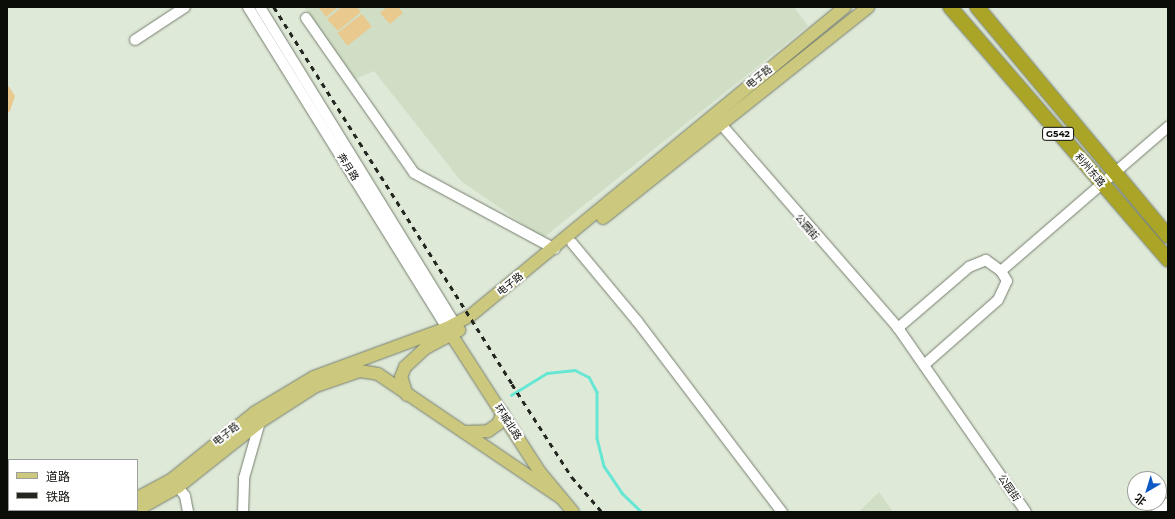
<!DOCTYPE html>
<html>
<head>
<meta charset="utf-8">
<style>
  body { margin:0 }
  #map { position:relative; width:1175px; height:519px; overflow:hidden; background:#dfe9d8; font-family:Montserrat,"Noto Sans SC",sans-serif }
  div>[style] { position:absolute }
  .built>* { inset:0; background:#d0dec6 }
  .green>* { inset:0; background:#eac98f; transform-origin:0 0 }
  .stream>* { height:2.5px; margin:-1.25px; padding:0 1.25px; transform-origin:1.25px; border-radius:1.25px; background:#67e6d4 }
  .roads { filter:drop-shadow(0 0 1px #757e6e) drop-shadow(0 0 1px #757e6e) }
  .minor>* { height:10px; margin:-5px; padding:0 5px; transform-origin:5px; border-radius:5px; background:#fff }
  .major>* { height:12px; margin:-6px; padding:0 6px; transform-origin:6px; border-radius:6px; background:#ccc87d }
  .highway>* { height:14px; margin:-7px; padding:0 7px; transform-origin:7px; border-radius:7px; background:#aaa427 }
  .rail>* { height:2.5px; margin-top:-1.25px; transform-origin:0; background:repeating-linear-gradient(90deg,#23261f 0 5px,transparent 0 10px) }
  span { translate:-50% -50%; white-space:nowrap; text-align:center; line-height:1.15; -webkit-text-stroke:4px #fff; paint-order:stroke }
  .shield-label span { padding:1px 3px; background:#fff; border:1px solid; border-radius:3px; -webkit-text-stroke-width:0 }
  .shield-label { font-size:9px; color:#0b0e08; font-weight:700 }
  .street-label { font-size:10px; color:#0b0e08 }
  .frame { position:absolute; inset:0; border:8px solid #0b0e08; pointer-events:none }
  .legend { position:absolute; left:8px; top:459px; width:130px; height:52px; box-sizing:border-box; background:#fff; border:1px solid #9d9f9c; margin:0; padding:5px 7px; list-style:none; font-size:12px; color:#0b0e08 }
  .legend li { display:flex; align-items:center; gap:8px; height:20px }
  .legend b { width:20px; border:1px solid #9d9f9c }
  .north { position:absolute; left:1127px; top:471px; width:40px; height:40px; box-sizing:border-box; background:#fff; border:1px solid #9d9f9c; border-radius:50%; rotate:218deg; font-size:11px; font-weight:700; line-height:16px; text-align:center; color:#0b0e08 }
  .north::after { content:''; display:block; margin:auto; width:14px; height:18px; background:#0f59c4; clip-path:polygon(50% 0,100% 100%,50% 72%,0 100%) }
</style>
</head>
<body>
<div id="map">
  <div class="built">
    <i style="clip-path:polygon(304px 7px,794px 7px,808px 26px,543px 238px,461px 181px,374px 71px,355px 79px)"></i>
    <i style="clip-path:polygon(879px 492px,893px 512px,859px 512px)"></i>
  </div>
  <div class="green">
    <i style="clip-path:polygon(318px 7px,338px 7px,326px 17px)"></i>
    <i style="clip-path:polygon(342px 7px,357px 7px,361px 12px,338px 31px,327px 19px)"></i>
    <i style="clip-path:polygon(387px 7px,398px 7px,403px 13px,390px 24px,380px 13px)"></i>
    <i style="left:362px;top:14px;width:16px;height:31px;rotate:52deg"></i>
    <i style="clip-path:polygon(7px 84px,15px 96px,10px 111px,7px 113px)"></i>
  </div>
  <div class="stream">
    <i style="left:511px;top:395px;width:42px;rotate:-31.4deg"></i>
    <i style="left:547px;top:373px;width:28px;rotate:-6deg"></i>
    <i style="left:575px;top:370px;width:16px;rotate:27deg"></i>
    <i style="left:589px;top:377px;width:17px;rotate:62deg"></i>
    <i style="left:597px;top:392px;width:46px;rotate:90deg"></i>
    <i style="left:597px;top:438px;width:29px;rotate:76deg"></i>
    <i style="left:604px;top:466px;width:32px;rotate:56deg"></i>
    <i style="left:622px;top:493px;width:28px;rotate:44deg"></i>
  </div>
  <div class="roads">
    <div class="minor">
      <i style="left:248px;top:7px;width:378px;rotate:58.2deg"></i>
      <i style="left:260px;top:7px;width:372px;rotate:58.4deg"></i>
      <i style="left:306px;top:18px;width:189px;rotate:55.1deg"></i>
      <i style="left:414px;top:173px;width:160px;rotate:28.3deg"></i>
      <i style="left:135px;top:40px;width:60px;rotate:-33.4deg"></i>
      <i style="left:720px;top:123px;width:271px;rotate:49deg"></i>
      <i style="left:572px;top:243px;width:102px;rotate:50.2deg"></i>
      <i style="left:637px;top:321px;width:240px;rotate:52.8deg"></i>
      <i style="left:1001px;top:271px;width:221px;rotate:-40.8deg"></i>
      <i style="left:924px;top:365px;width:98px;rotate:-41.3deg"></i>
      <i style="left:998px;top:300px;width:21px;rotate:-65deg"></i>
      <i style="left:1007px;top:281px;width:12px;rotate:-121deg"></i>
      <i style="left:1001px;top:271px;width:19px;rotate:-144deg"></i>
      <i style="left:986px;top:260px;width:18px;rotate:158deg"></i>
      <i style="left:969px;top:267px;width:94px;rotate:139.3deg"></i>
      <i style="left:898px;top:328px;width:224px;rotate:55.2deg"></i>
      <i style="left:178px;top:487px;width:11px;rotate:52deg"></i>
      <i style="left:185px;top:496px;width:16px;rotate:79deg"></i>
      <i style="left:243px;top:512px;width:34px;rotate:-88deg"></i>
      <i style="left:244px;top:478px;width:58px;rotate:-74.1deg"></i>
      <i style="left:1157px;top:512px;width:14px;rotate:-39deg"></i>
    </div>
    <div class="major">
      <i style="left:603px;top:218px;width:339px;rotate:-38.5deg"></i>
      <i style="left:447px;top:328px;width:170px;rotate:57.2deg"></i>
      <i style="left:539px;top:471px;width:53px;rotate:50.3deg"></i>
      <i style="left:407px;top:395px;width:19px;rotate:-108deg"></i>
      <i style="left:401px;top:377px;width:11px;rotate:-68deg"></i>
      <i style="left:405px;top:367px;width:26px;rotate:-43deg"></i>
      <i style="left:424px;top:349px;width:40px;rotate:-28deg"></i>
      <i style="left:464px;top:432px;width:24px;rotate:-2deg"></i>
      <i style="left:488px;top:431px;width:12px;rotate:-35deg"></i>
      <i style="left:498px;top:424px;width:12px;rotate:-66deg"></i>
      <i style="left:137px;top:498px;width:38px;rotate:-28deg"></i>
      <i style="left:171px;top:480px;width:107px;rotate:-38.9deg"></i>
      <i style="left:254px;top:413px;width:70px;rotate:-31deg"></i>
      <i style="left:314px;top:377px;width:142px;rotate:-20.2deg"></i>
      <i style="left:447px;top:328px;width:26px;rotate:-28deg"></i>
      <i style="left:470px;top:316px;width:486px;rotate:-39.5deg"></i>
      <i style="left:137px;top:510px;width:47px;rotate:-29.3deg"></i>
      <i style="left:178px;top:487px;width:105px;rotate:-38.4deg"></i>
      <i style="left:260px;top:422px;width:67px;rotate:-32.7deg"></i>
      <i style="left:316px;top:386px;width:46px;rotate:-18.8deg"></i>
      <i style="left:360px;top:371px;width:18px;rotate:9deg"></i>
      <i style="left:378px;top:374px;width:221px;rotate:34.1deg"></i>
      <i style="left:104px;top:512px;width:5px;rotate:-22deg"></i>
    </div>
    <div class="highway">
      <i style="left:950px;top:7px;width:334px;rotate:49.2deg"></i>
      <i style="left:977px;top:7px;width:298px;rotate:50.2deg"></i>
    </div>
  </div>
  <div class="rail">
    <i style="left:274px;top:7px;width:446px;rotate:57.7deg"></i>
    <i style="left:512px;top:384px;width:111px;rotate:57.2deg"></i>
    <i style="left:572px;top:477px;width:46px;rotate:49.4deg"></i>
  </div>
  <div class="shield-label">
    <span style="left:1058px;top:134px">G542</span>
  </div>
  <div class="street-label">
    <span style="left:759px;top:77px;rotate:-39deg">电子路</span>
    <span style="left:348px;top:167px;rotate:58deg">奔月路</span>
    <span style="left:1090px;top:170px;rotate:49deg">利州东路</span>
    <span style="left:807px;top:227px;rotate:49deg">公园街</span>
    <span style="left:510px;top:284px;rotate:-39deg">电子路</span>
    <span style="left:508px;top:422px;rotate:57deg">环城北路</span>
    <span style="left:226px;top:434px;rotate:-38deg">电子路</span>
    <span style="left:1009px;top:488px;rotate:55deg">公园街</span>
  </div>
  <div class="frame"></div>
  <ul class="legend">
  <li><b style="height:5px;background:#ccc87d"></b>道路</li>
  <li><b style="height:5px;background:#23261f"></b>铁路</li>
  </ul>
  <div class="north">北</div>
</div>
</body>
</html>
